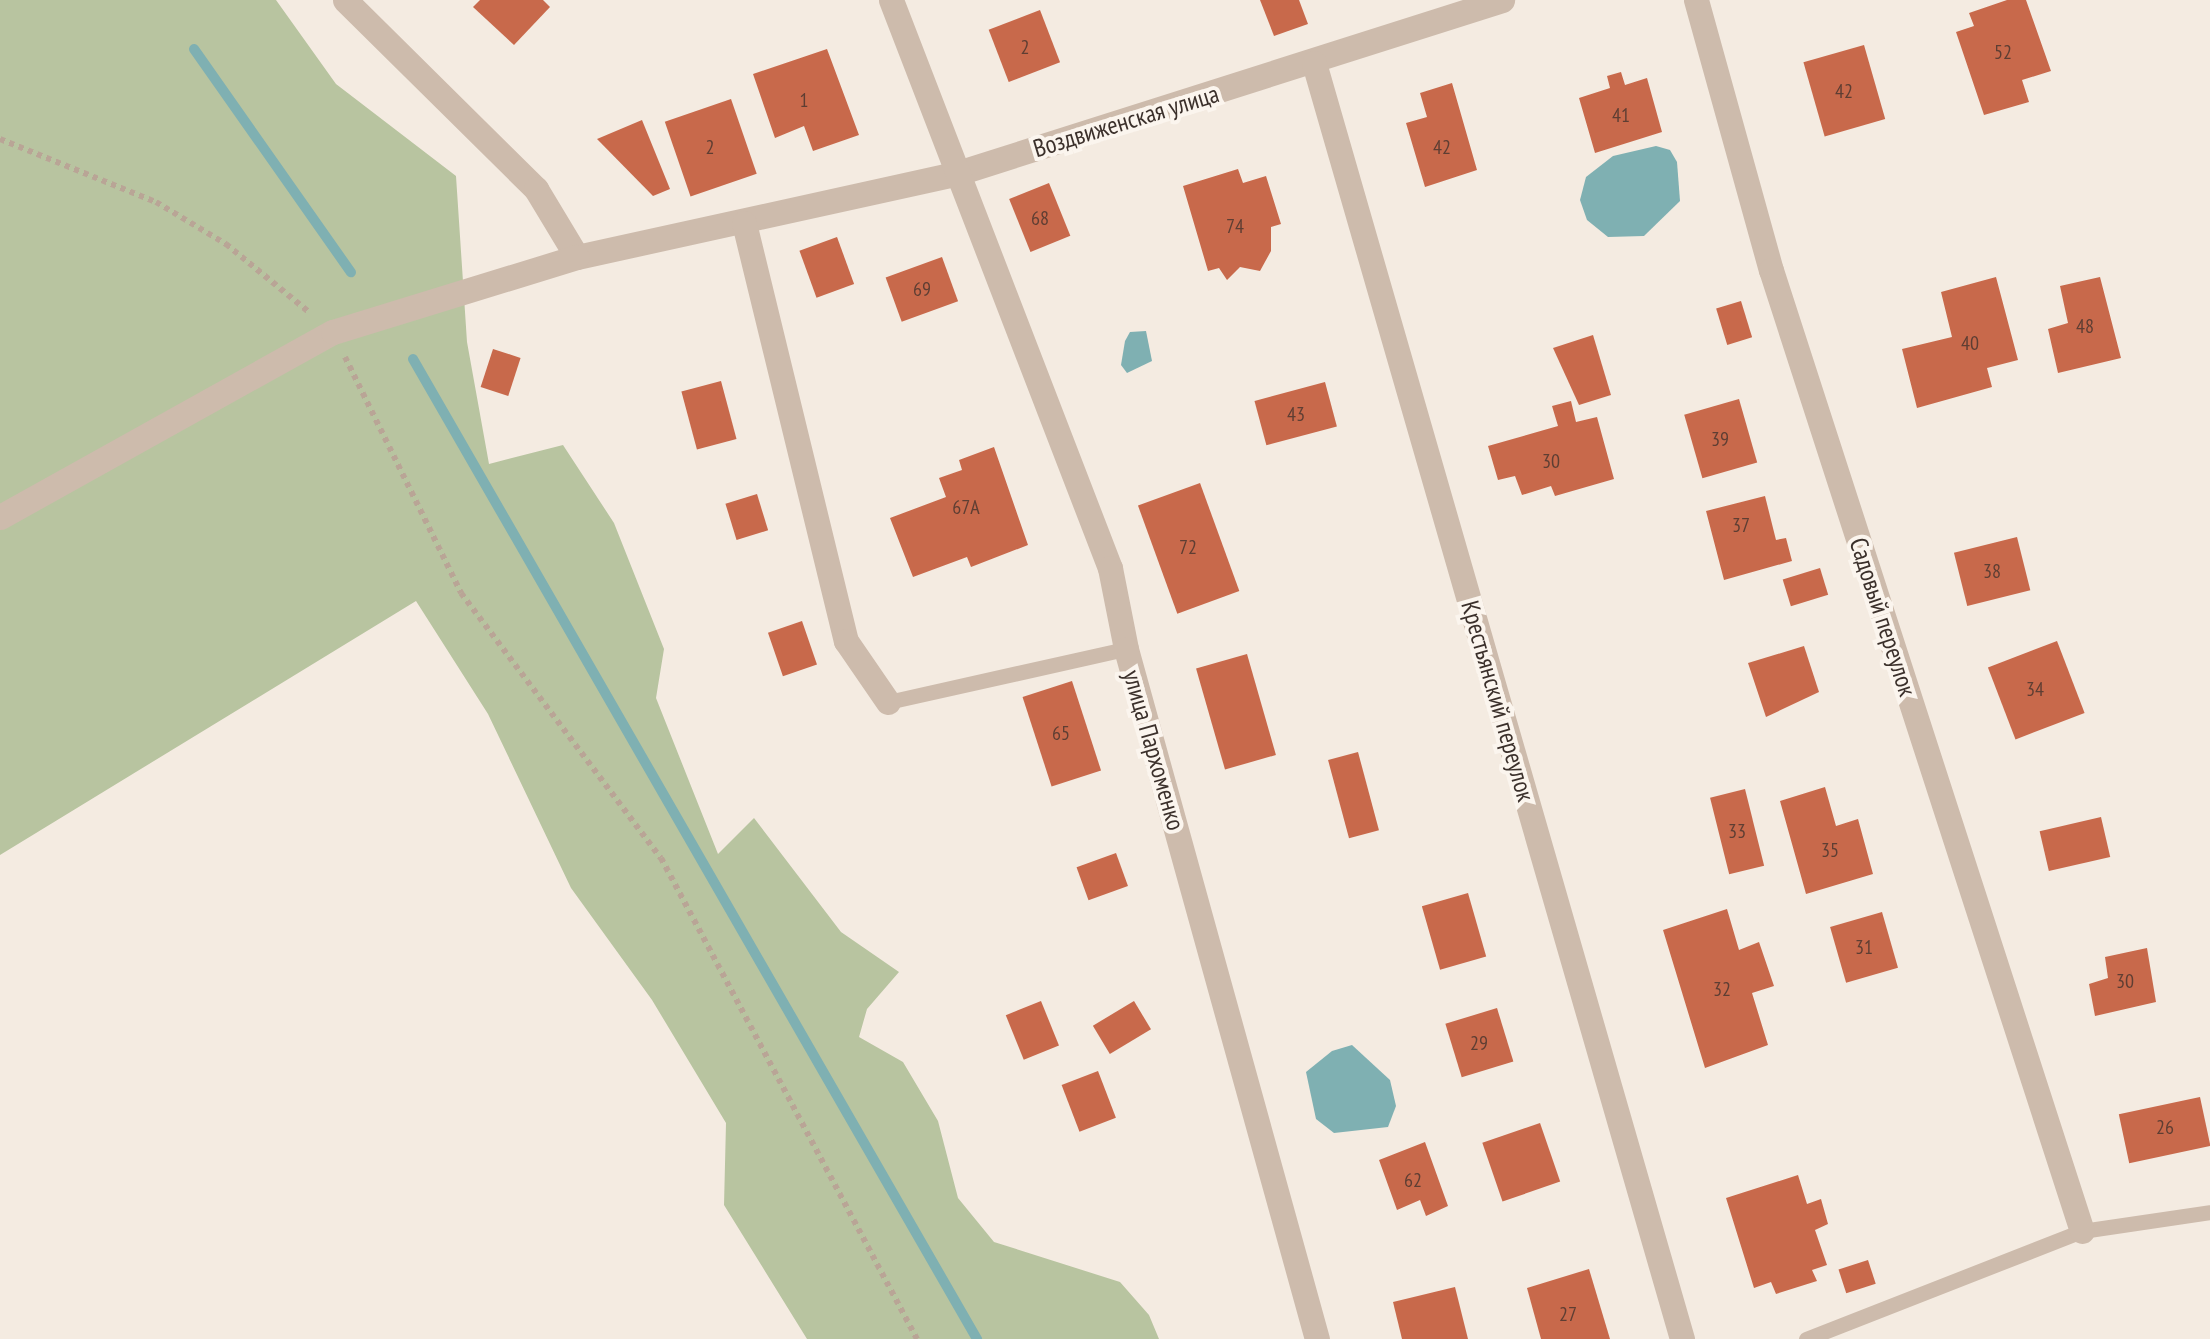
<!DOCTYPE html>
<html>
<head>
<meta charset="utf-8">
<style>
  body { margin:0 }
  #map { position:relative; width:2210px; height:1339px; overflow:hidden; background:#f4ebe1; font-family:"PT Sans Narrow",sans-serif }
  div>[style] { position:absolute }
  .green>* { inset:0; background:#b8c4a0 }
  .water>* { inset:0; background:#7fb0b2 }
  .stream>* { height:10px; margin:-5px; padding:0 5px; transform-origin:5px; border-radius:5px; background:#7fb0b2 }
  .building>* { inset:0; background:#c8694b; transform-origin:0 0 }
  .path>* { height:6px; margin-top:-3px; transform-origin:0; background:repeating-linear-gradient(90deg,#b9a596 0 5px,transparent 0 10px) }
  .lane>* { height:15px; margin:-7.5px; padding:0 7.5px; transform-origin:7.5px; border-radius:7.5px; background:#cdbbac }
  .street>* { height:25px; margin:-12.5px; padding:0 12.5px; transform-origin:12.5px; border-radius:12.5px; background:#cdbbac }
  span { translate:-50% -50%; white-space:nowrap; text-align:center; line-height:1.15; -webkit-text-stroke:8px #fbf5ee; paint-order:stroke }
  .number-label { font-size:20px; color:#5e3e33 }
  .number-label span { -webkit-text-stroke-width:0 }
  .street-label { font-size:25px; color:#3b302b }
</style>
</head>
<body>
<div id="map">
  <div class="green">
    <i style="clip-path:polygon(0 0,276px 0,336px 84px,456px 176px,467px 342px,489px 464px,563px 445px,614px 523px,664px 649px,656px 698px,718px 854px,754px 818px,841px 932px,899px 972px,867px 1009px,859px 1037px,903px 1062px,938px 1121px,958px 1198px,994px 1242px,1120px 1282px,1149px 1315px,1159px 1339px,807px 1339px,724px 1205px,726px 1123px,652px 1000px,571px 888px,488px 714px,416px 601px,0 855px)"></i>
  </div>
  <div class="water">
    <i style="clip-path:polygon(1656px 146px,1670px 150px,1677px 162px,1680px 201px,1644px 236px,1608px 237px,1587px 220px,1580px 200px,1586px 177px,1613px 156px)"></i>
    <i style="clip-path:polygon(1146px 331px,1152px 361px,1127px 373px,1121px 365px,1125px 341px,1130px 332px)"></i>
    <i style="clip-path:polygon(1352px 1045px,1390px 1080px,1396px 1106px,1388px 1127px,1334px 1133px,1316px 1119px,1306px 1072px,1332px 1051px)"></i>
  </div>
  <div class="stream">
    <i style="left:194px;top:49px;width:273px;rotate:54.9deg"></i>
    <i style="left:413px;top:359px;width:1131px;rotate:60.08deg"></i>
  </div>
  <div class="building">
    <i style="clip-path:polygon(480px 0,543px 0,550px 7px,514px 45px,473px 7px)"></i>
    <i style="clip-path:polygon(1260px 0,1299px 0,1308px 24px,1274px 36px)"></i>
    <i style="clip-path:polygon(2007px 0,2026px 0,2051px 71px,2022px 80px,2029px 102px,1984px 115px,1956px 32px,1974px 26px,1969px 13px)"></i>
    <i style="left:1040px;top:10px;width:56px;height:55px;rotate:69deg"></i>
    <i style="left:1864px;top:45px;width:77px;height:63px;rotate:74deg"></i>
    <i style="clip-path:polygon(827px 49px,859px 135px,813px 151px,804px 126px,775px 138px,753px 74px)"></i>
    <i style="clip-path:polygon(1621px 72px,1625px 85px,1647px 78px,1662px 132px,1595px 153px,1579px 98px,1610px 88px,1607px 76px)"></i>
    <i style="clip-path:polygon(1452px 83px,1477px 170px,1425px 187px,1406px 123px,1427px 117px,1420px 93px)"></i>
    <i style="left:731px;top:99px;width:79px;height:70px;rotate:71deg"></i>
    <i style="clip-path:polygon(642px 120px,670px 189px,653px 196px,597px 139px)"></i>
    <i style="clip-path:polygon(1238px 169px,1243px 183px,1266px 176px,1281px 224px,1271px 227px,1271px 251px,1260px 271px,1240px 267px,1227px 280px,1219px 268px,1208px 271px,1183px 186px)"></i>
    <i style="left:1049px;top:183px;width:57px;height:43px;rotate:68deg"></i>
    <i style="left:837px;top:237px;width:50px;height:40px;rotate:70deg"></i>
    <i style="left:942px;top:257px;width:47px;height:60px;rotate:70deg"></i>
    <i style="clip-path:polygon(1996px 277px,2018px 360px,1987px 368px,1992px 387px,1917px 408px,1902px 349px,1952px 337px,1941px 292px)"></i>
    <i style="clip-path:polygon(2100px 277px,2121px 358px,2058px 373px,2048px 329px,2068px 323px,2060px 286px)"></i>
    <i style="left:1741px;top:301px;width:38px;height:26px;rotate:73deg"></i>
    <i style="clip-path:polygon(1593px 335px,1611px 395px,1579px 405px,1553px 348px)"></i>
    <i style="left:493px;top:349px;width:29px;height:40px;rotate:18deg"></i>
    <i style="left:721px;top:381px;width:60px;height:41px;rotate:75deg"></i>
    <i style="left:1325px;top:382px;width:46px;height:73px;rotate:75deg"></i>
    <i style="left:1739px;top:399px;width:66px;height:57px;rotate:74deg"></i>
    <i style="clip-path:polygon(1571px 401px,1576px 422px,1597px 417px,1614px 479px,1555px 496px,1551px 486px,1522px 495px,1515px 476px,1498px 480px,1488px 446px,1558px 426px,1552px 406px)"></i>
    <i style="clip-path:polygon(994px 447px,1028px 545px,971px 567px,967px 557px,913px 577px,890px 518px,946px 497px,939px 478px,962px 470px,959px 460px)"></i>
    <i style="left:1200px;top:483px;width:115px;height:66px;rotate:70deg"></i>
    <i style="left:757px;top:494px;width:38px;height:33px;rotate:73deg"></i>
    <i style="clip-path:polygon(1765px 496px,1776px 540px,1786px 538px,1792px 561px,1724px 580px,1706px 511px)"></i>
    <i style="left:2017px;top:537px;width:55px;height:65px;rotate:76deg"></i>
    <i style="left:1820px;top:568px;width:28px;height:39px;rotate:73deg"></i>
    <i style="left:802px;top:621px;width:46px;height:36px;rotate:71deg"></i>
    <i style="left:2057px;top:641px;width:77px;height:74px;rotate:69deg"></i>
    <i style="clip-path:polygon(1804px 646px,1819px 692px,1766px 717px,1748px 663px)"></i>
    <i style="left:1247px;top:654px;width:105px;height:53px;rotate:74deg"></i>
    <i style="left:1072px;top:681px;width:94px;height:52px;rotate:72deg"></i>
    <i style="left:1358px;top:752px;width:81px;height:31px;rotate:75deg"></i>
    <i style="clip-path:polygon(1825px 787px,1836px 826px,1858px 819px,1873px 874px,1806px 894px,1780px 801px)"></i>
    <i style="left:1745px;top:789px;width:79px;height:36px;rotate:76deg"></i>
    <i style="left:2101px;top:817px;width:41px;height:63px;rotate:77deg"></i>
    <i style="left:1116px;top:853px;width:35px;height:42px;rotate:70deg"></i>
    <i style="left:1468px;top:893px;width:66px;height:48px;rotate:74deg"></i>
    <i style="clip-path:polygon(1727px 909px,1739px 950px,1759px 942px,1774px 986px,1752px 993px,1768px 1045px,1705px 1068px,1663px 930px)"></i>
    <i style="left:1882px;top:912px;width:58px;height:54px;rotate:74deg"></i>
    <i style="clip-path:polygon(2147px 948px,2156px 1002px,2095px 1016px,2089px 984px,2108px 978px,2105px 957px)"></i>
    <i style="left:1041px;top:1001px;width:48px;height:38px;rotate:68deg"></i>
    <i style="left:1134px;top:1001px;width:33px;height:48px;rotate:59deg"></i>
    <i style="left:1497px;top:1008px;width:56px;height:54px;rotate:73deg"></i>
    <i style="left:1098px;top:1071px;width:50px;height:39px;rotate:69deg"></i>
    <i style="left:2200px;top:1097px;width:50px;height:83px;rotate:78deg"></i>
    <i style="left:1540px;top:1123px;width:62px;height:61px;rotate:71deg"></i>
    <i style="clip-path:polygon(1425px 1142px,1448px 1206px,1426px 1216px,1420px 1200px,1397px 1210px,1379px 1160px)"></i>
    <i style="clip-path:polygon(1798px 1175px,1807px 1204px,1821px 1199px,1828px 1224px,1815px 1230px,1827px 1265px,1812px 1270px,1817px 1281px,1776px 1294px,1771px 1282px,1754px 1288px,1726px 1198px)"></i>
    <i style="left:1868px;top:1260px;width:25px;height:31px;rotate:72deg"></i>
    <i style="clip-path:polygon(1589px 1269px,1610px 1339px,1541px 1339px,1527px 1288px)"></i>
    <i style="clip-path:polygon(1455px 1287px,1468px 1339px,1402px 1339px,1393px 1302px)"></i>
  </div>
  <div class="path">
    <i style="left:0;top:139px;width:168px;rotate:22deg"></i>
    <i style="left:156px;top:202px;width:82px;rotate:31deg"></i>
    <i style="left:226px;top:244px;width:109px;rotate:39.4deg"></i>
    <i style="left:345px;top:357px;width:263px;rotate:63.8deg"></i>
    <i style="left:461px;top:593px;width:332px;rotate:53deg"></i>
    <i style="left:661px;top:858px;width:545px;rotate:61.98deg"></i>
  </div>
  <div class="lane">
    <i style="left:888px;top:702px;width:244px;rotate:-12.6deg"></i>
    <i style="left:1806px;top:1339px;width:296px;rotate:-21.4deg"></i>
    <i style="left:2082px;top:1231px;width:129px;rotate:-8.4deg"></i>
  </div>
  <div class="street">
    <i style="left:345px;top:0;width:269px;rotate:44.7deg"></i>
    <i style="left:536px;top:189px;width:79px;rotate:58.9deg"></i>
    <i style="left:577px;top:257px;width:390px;rotate:-12.4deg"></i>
    <i style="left:958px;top:173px;width:571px;rotate:-17.64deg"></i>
    <i style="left:891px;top:0;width:609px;rotate:68.92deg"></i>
    <i style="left:1110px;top:568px;width:83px;rotate:78.8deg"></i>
    <i style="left:1126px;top:649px;width:716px;rotate:74.53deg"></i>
    <i style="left:1696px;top:0;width:280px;rotate:74.5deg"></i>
    <i style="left:1771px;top:270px;width:1010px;rotate:72.07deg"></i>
    <i style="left:1314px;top:63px;width:1328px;rotate:73.91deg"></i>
    <i style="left:744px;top:223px;width:430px;rotate:76.3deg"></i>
    <i style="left:846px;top:641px;width:74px;rotate:55.5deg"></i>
    <i style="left:0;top:517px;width:381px;rotate:-29.1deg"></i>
    <i style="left:333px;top:332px;width:255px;rotate:-17.1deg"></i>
  </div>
  <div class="number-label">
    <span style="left:1025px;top:47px">2</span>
    <span style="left:2003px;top:52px">52</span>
    <span style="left:1844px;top:91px">42</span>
    <span style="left:804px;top:100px">1</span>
    <span style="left:1621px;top:115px">41</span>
    <span style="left:710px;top:147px">2</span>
    <span style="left:1442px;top:147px">42</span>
    <span style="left:1040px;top:218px">68</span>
    <span style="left:1235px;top:226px">74</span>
    <span style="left:922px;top:289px">69</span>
    <span style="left:2085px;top:326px">48</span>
    <span style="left:1970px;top:343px">40</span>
    <span style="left:1296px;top:414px">43</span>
    <span style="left:1720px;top:439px">39</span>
    <span style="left:1551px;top:461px">30</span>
    <span style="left:966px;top:507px">67А</span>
    <span style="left:1741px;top:525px">37</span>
    <span style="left:1188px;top:547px">72</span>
    <span style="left:1992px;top:571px">38</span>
    <span style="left:2035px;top:689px">34</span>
    <span style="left:1061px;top:733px">65</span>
    <span style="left:1737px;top:831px">33</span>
    <span style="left:1830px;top:850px">35</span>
    <span style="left:1864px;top:947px">31</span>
    <span style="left:2125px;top:981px">30</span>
    <span style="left:1722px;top:989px">32</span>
    <span style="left:1479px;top:1043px">29</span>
    <span style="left:2165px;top:1127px">26</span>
    <span style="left:1413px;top:1180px">62</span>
    <span style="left:1568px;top:1314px">27</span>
  </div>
  <div class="street-label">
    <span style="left:1126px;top:121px;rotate:-17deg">Воздвиженская улица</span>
    <span style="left:1883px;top:617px;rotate:72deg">Садовый переулок</span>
    <span style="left:1498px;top:701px;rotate:74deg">Крестьянский переулок</span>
    <span style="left:1154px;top:750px;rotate:74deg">улица Пархоменко</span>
  </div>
</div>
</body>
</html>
